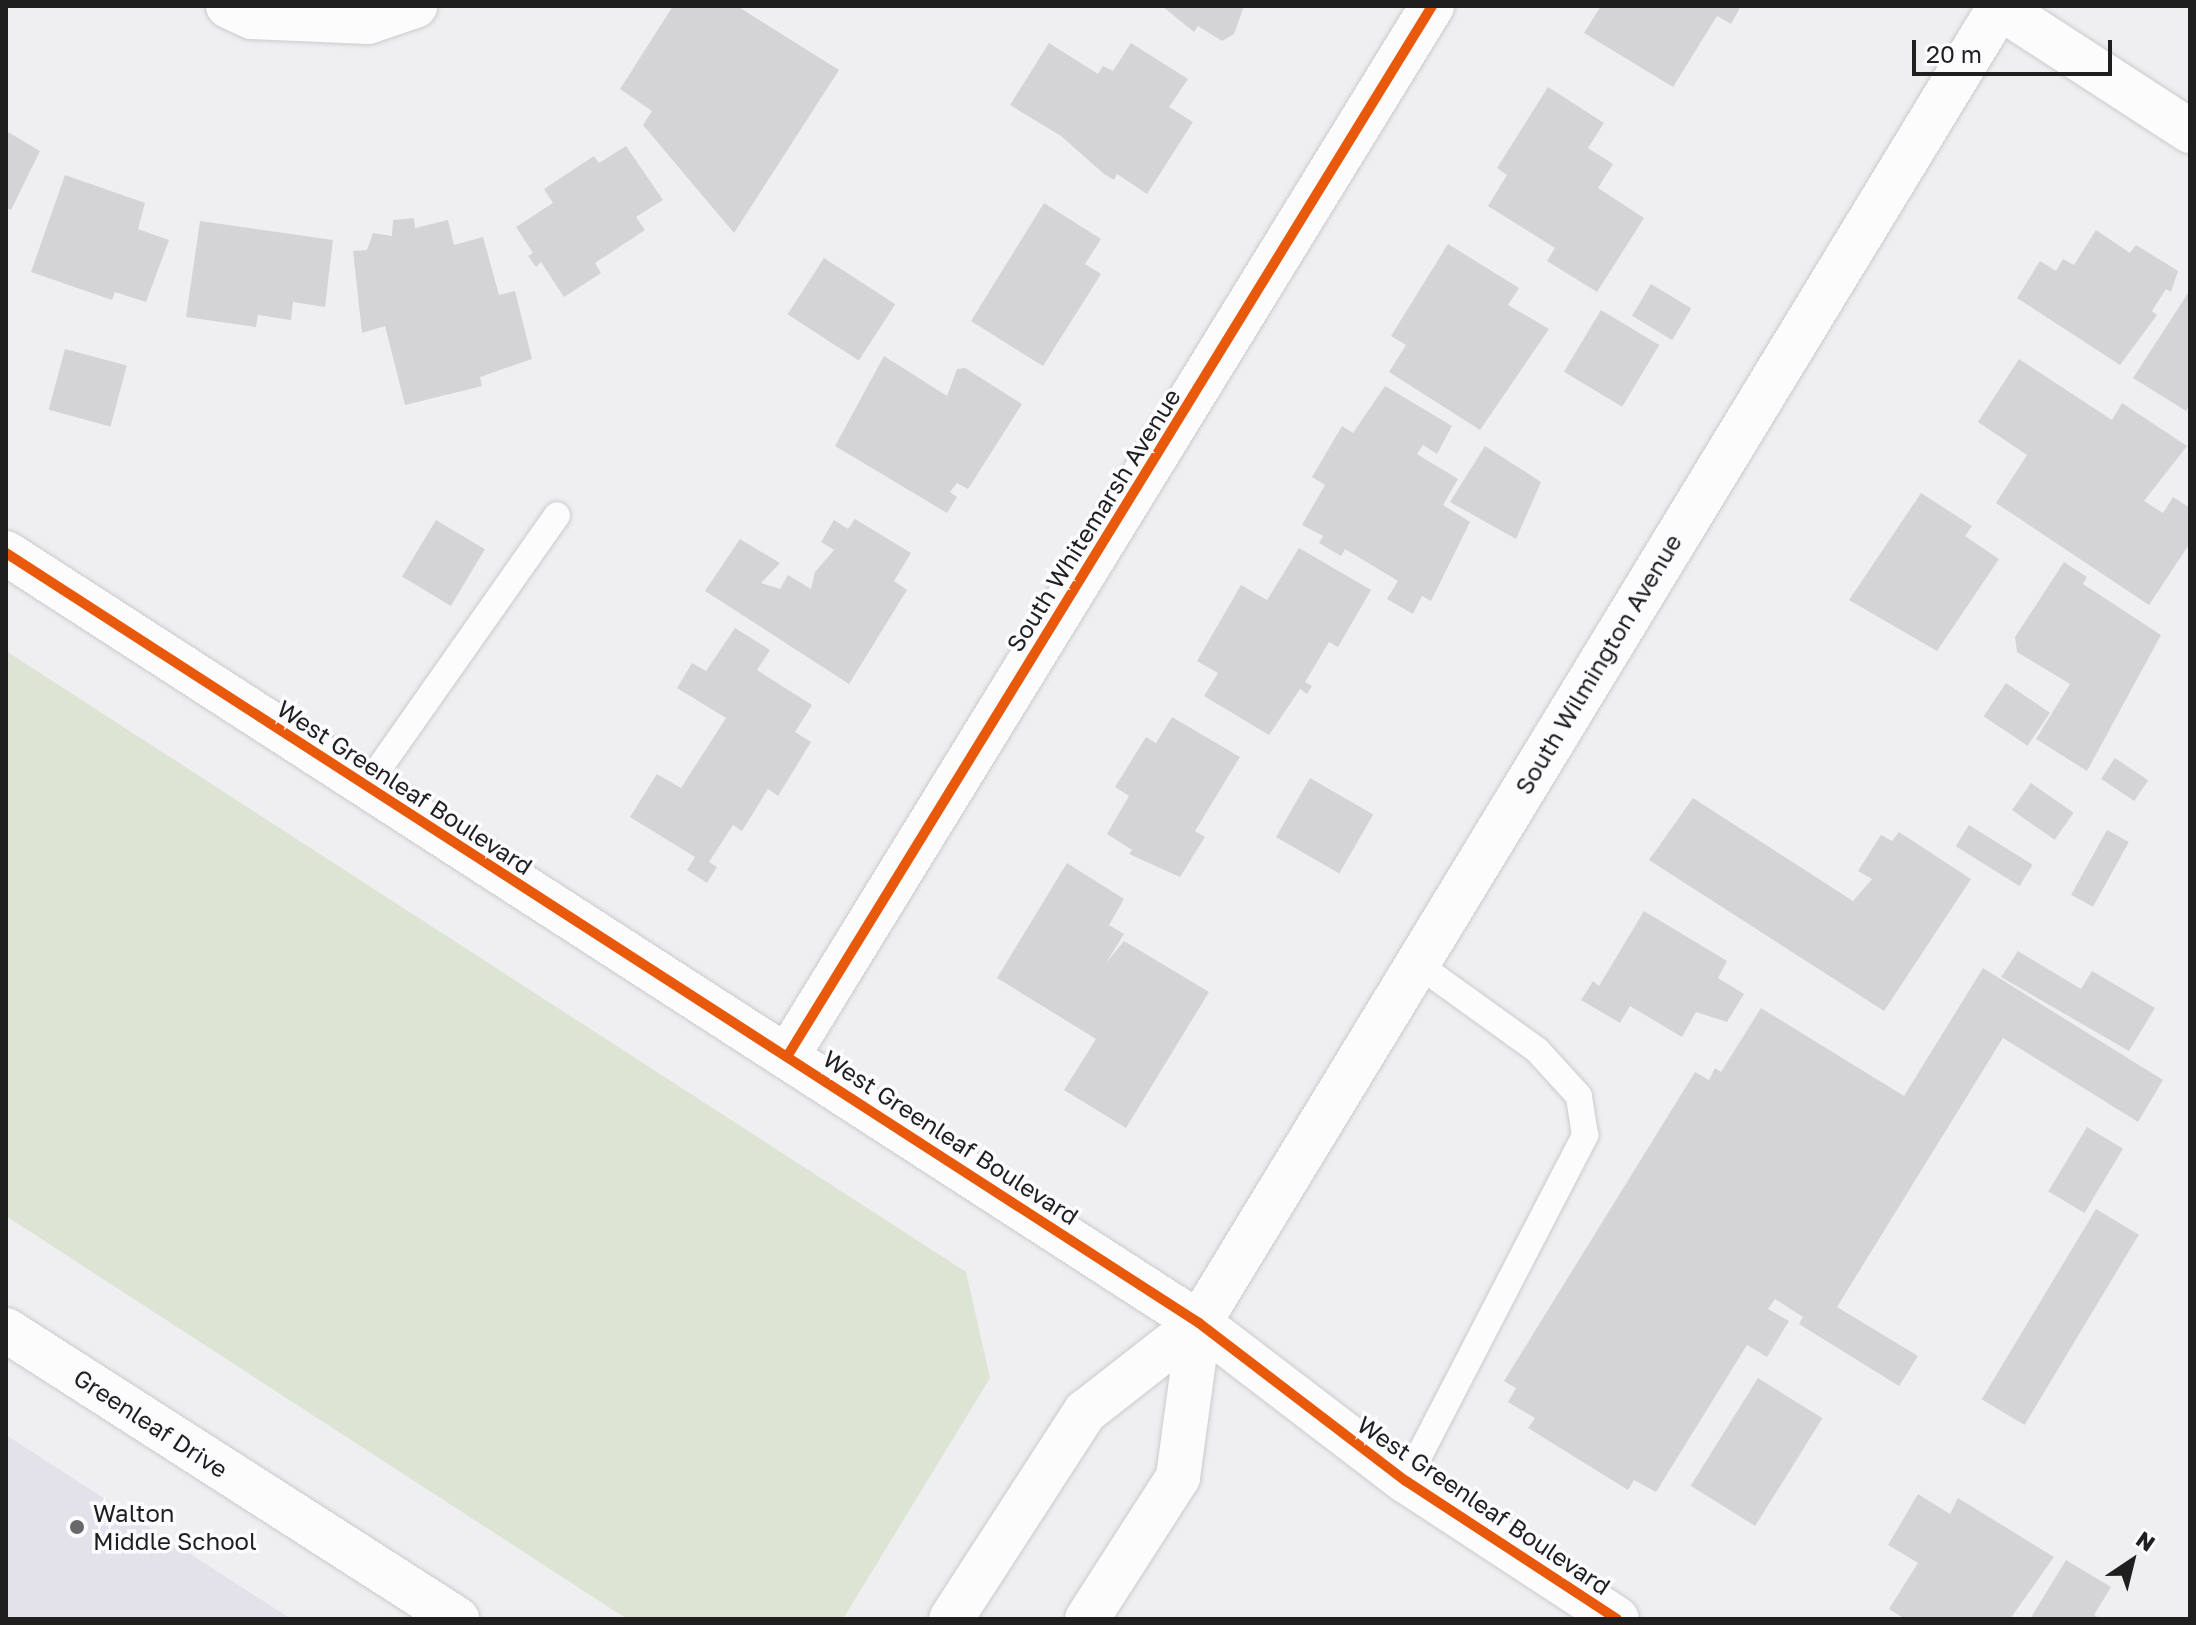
<!DOCTYPE html>
<html>
<head>
<meta charset="utf-8">
<style>
  body { margin:0 }
  #map { position:relative; width:2196px; height:1625px; overflow:hidden; background:#efeef1; font-family:"Golos Text",sans-serif }
  div>[style] { position:absolute }
  .built>* { inset:0; background:#e3e1e9 }
  .green>* { inset:0; background:#dce4d3 }
  .building>* { inset:0; background:#d4d4d6; transform-origin:0 0 }
  .roads { filter:drop-shadow(0 0 2px #cbcbcd) drop-shadow(0 0 2px #cbcbcd) }
  .lane>* { height:26px; margin:-13px; padding:0 13px; transform-origin:13px; border-radius:13px; background:#fdfcfd }
  .street>* { height:44px; margin:-22px; padding:0 22px; transform-origin:22px; border-radius:22px; background:#fdfcfd }
  .secondary>* { height:44px; margin:-22px; padding:0 22px; transform-origin:22px; border-radius:22px; background:#fdfcfd }
  .cycleway>* { height:10px; margin:-5px; padding:0 5px; transform-origin:5px; border-radius:5px; background:#e8590c }
  .dots>* { width:22px; height:22px; translate:-50% -50%; box-sizing:border-box; border:4px solid #fcfbff; border-radius:50% }
  span { translate:-50% -50%; white-space:nowrap; text-align:center; line-height:1.15; -webkit-text-stroke:7px #fcfbff; paint-order:stroke }
  .street-label { font-size:24px; color:#1f1f20 }
  .poi-label { font-size:24px; color:#1f1f20 }
  .left { translate:0 -50%; text-align:left }
  .frame { position:absolute; inset:0; border:8px solid #1f1f20; pointer-events:none }
  .north { position:absolute; left:2092px; top:1521px; width:80px; height:80px; -webkit-text-stroke:6px #fcfbff; paint-order:stroke; rotate:35deg; font-size:22px; font-weight:700; line-height:32px; text-align:center; color:#1f1f20 }
  .north::after { content:''; display:block; margin:auto; width:28px; height:36px; background:#1f1f20; clip-path:polygon(50% 0,100% 100%,50% 72%,0 100%) }
  .scale { position:absolute; left:1912px; top:40px; width:200px; height:36px; box-sizing:border-box; border:4px solid #1f1f20; border-top:0; padding-left:10px; font-size:24px; line-height:28px; white-space:nowrap; color:#1f1f20; -webkit-text-stroke:6px #fcfbff; paint-order:stroke }
</style>
</head>
<body>
<div id="map">
  <div class="built">
    <i style="clip-path:polygon(6px 1435px,291px 1619px,6px 1619px)"></i>
  </div>
  <div class="green">
    <i style="clip-path:polygon(6px 651px,966px 1272px,990px 1378px,843px 1619px,627px 1619px,6px 1216px)"></i>
  </div>
  <div class="building">
    <i style="clip-path:polygon(673px 6px,737px 6px,839px 70px,734px 233px,643px 125px,652px 111px,620px 89px)"></i>
    <i style="clip-path:polygon(1162px 6px,1244px 6px,1234px 34px,1222px 41px,1198px 26px,1194px 32px)"></i>
    <i style="clip-path:polygon(1601px 6px,1741px 6px,1731px 24px,1717px 16px,1673px 87px,1584px 33px)"></i>
    <i style="clip-path:polygon(1049px 43px,1098px 74px,1103px 66px,1113px 71px,1131px 43px,1188px 79px,1169px 107px,1193px 122px,1147px 194px,1117px 174px,1114px 180px,1104px 174px,1061px 136px,1010px 105px)"></i>
    <i style="clip-path:polygon(1548px 87px,1604px 123px,1588px 148px,1613px 164px,1598px 188px,1644px 218px,1597px 292px,1547px 261px,1555px 248px,1488px 206px,1507px 175px,1497px 168px)"></i>
    <i style="clip-path:polygon(6px 131px,40px 151px,11px 210px,6px 208px)"></i>
    <i style="clip-path:polygon(626px 146px,663px 200px,636px 217px,645px 230px,595px 263px,601px 273px,564px 297px,541px 262px,536px 267px,528px 256px,533px 253px,516px 227px,553px 203px,544px 189px,594px 156px,599px 163px)"></i>
    <i style="clip-path:polygon(65px 175px,145px 203px,138px 229px,169px 240px,146px 302px,115px 292px,112px 300px,31px 272px)"></i>
    <i style="clip-path:polygon(1044px 203px,1101px 239px,1085px 264px,1101px 274px,1043px 366px,971px 321px)"></i>
    <i style="clip-path:polygon(414px 218px,415px 228px,448px 220px,454px 245px,483px 237px,499px 295px,515px 291px,532px 359px,480px 377px,482px 386px,405px 405px,385px 326px,362px 333px,353px 251px,367px 250px,373px 233px,392px 236px,393px 220px)"></i>
    <i style="clip-path:polygon(200px 221px,333px 240px,325px 307px,293px 302px,291px 320px,258px 315px,256px 327px,186px 317px)"></i>
    <i style="clip-path:polygon(2096px 230px,2130px 253px,2136px 245px,2178px 271px,2171px 292px,2166px 289px,2152px 311px,2157px 315px,2120px 365px,2017px 298px,2040px 261px,2056px 271px,2063px 259px,2074px 265px)"></i>
    <i style="clip-path:polygon(1448px 244px,1519px 288px,1508px 305px,1549px 329px,1480px 430px,1389px 372px,1406px 345px,1391px 336px)"></i>
    <i style="left:824px;top:258px;width:85px;height:67px;rotate:33deg"></i>
    <i style="left:1651px;top:284px;width:47px;height:37px;rotate:31deg"></i>
    <i style="clip-path:polygon(2190px 290px,2190px 404px,2186px 411px,2133px 378px)"></i>
    <i style="left:1601px;top:310px;width:68px;height:72px;rotate:31deg"></i>
    <i style="left:65px;top:349px;width:64px;height:63px;rotate:15deg"></i>
    <i style="clip-path:polygon(884px 356px,947px 396px,957px 369px,965px 368px,1022px 404px,968px 489px,957px 483px,950px 492px,957px 497px,947px 513px,835px 446px)"></i>
    <i style="clip-path:polygon(2019px 359px,2112px 420px,2122px 403px,2187px 446px,2144px 501px,2163px 513px,2173px 497px,2190px 508px,2190px 543px,2149px 605px,1996px 503px,2027px 455px,1978px 422px)"></i>
    <i style="clip-path:polygon(1385px 386px,1452px 426px,1437px 454px,1423px 445px,1417px 454px,1458px 479px,1443px 505px,1470px 522px,1431px 601px,1422px 596px,1413px 614px,1387px 599px,1398px 581px,1345px 549px,1341px 556px,1319px 543px,1323px 536px,1302px 525px,1325px 485px,1312px 477px,1342px 426px,1353px 433px)"></i>
    <i style="clip-path:polygon(1485px 446px,1541px 482px,1516px 539px,1450px 502px)"></i>
    <i style="clip-path:polygon(1921px 493px,1972px 526px,1965px 536px,1999px 559px,1937px 651px,1849px 600px)"></i>
    <i style="clip-path:polygon(855px 519px,911px 553px,894px 581px,907px 590px,849px 684px,705px 591px,740px 539px,780px 563px,761px 583px,780px 589px,788px 575px,811px 589px,815px 572px,834px 550px,821px 542px,834px 520px,848px 529px)"></i>
    <i style="left:436px;top:520px;width:57px;height:66px;rotate:31deg"></i>
    <i style="clip-path:polygon(1299px 548px,1371px 590px,1338px 647px,1329px 642px,1305px 682px,1312px 686px,1307px 694px,1300px 689px,1269px 735px,1204px 696px,1218px 673px,1197px 661px,1241px 585px,1267px 600px)"></i>
    <i style="clip-path:polygon(2064px 562px,2087px 577px,2083px 584px,2161px 635px,2087px 771px,2036px 739px,2070px 684px,2017px 652px,2015px 637px)"></i>
    <i style="clip-path:polygon(735px 628px,770px 650px,757px 670px,812px 705px,795px 732px,811px 742px,778px 796px,768px 789px,742px 831px,733px 825px,709px 862px,717px 867px,707px 883px,687px 870px,695px 857px,630px 817px,657px 774px,681px 788px,726px 718px,677px 688px,692px 663px,706px 671px)"></i>
    <i style="left:2006px;top:683px;width:53px;height:40px;rotate:34deg"></i>
    <i style="clip-path:polygon(1172px 717px,1240px 757px,1195px 831px,1205px 837px,1180px 877px,1129px 854px,1132px 850px,1107px 834px,1129px 796px,1115px 787px,1146px 737px,1156px 743px)"></i>
    <i style="left:2115px;top:758px;width:40px;height:25px;rotate:34deg"></i>
    <i style="left:1310px;top:778px;width:73px;height:68px;rotate:30deg"></i>
    <i style="left:2031px;top:783px;width:52px;height:33px;rotate:35deg"></i>
    <i style="clip-path:polygon(1693px 798px,1853px 901px,1872px 879px,1858px 871px,1881px 835px,1892px 841px,1899px 832px,1971px 879px,1884px 1011px,1649px 860px)"></i>
    <i style="left:1969px;top:825px;width:75px;height:25px;rotate:32deg"></i>
    <i style="left:2107px;top:830px;width:25px;height:74px;rotate:29deg"></i>
    <i style="clip-path:polygon(1067px 863px,1124px 899px,1109px 925px,1124px 934px,1106px 963px,1124px 941px,1209px 992px,1126px 1128px,1064px 1090px,1096px 1039px,997px 978px)"></i>
    <i style="clip-path:polygon(1644px 911px,1727px 961px,1718px 978px,1744px 994px,1727px 1022px,1696px 1012px,1682px 1037px,1630px 1006px,1620px 1023px,1581px 1000px,1593px 981px,1599px 986px)"></i>
    <i style="clip-path:polygon(2018px 951px,2081px 989px,2092px 971px,2155px 1008px,2129px 1051px,2001px 977px)"></i>
    <i style="clip-path:polygon(1983px 968px,2163px 1080px,2138px 1122px,2003px 1038px,1837px 1307px,1918px 1356px,1899px 1386px,1799px 1324px,1803px 1317px,1775px 1299px,1768px 1309px,1789px 1321px,1767px 1357px,1747px 1345px,1656px 1492px,1634px 1480px,1628px 1490px,1528px 1428px,1535px 1418px,1508px 1402px,1516px 1388px,1504px 1381px,1695px 1072px,1709px 1080px,1715px 1068px,1721px 1072px,1761px 1008px,1904px 1096px)"></i>
    <i style="left:2087px;top:1127px;width:42px;height:75px;rotate:31deg"></i>
    <i style="left:2096px;top:1209px;width:50px;height:222px;rotate:31deg"></i>
    <i style="left:1758px;top:1378px;width:76px;height:127px;rotate:32deg"></i>
    <i style="clip-path:polygon(1918px 1494px,1950px 1514px,1958px 1498px,2054px 1557px,2010px 1619px,1905px 1619px,1889px 1609px,1918px 1563px,1888px 1545px)"></i>
    <i style="clip-path:polygon(2066px 1560px,2111px 1587px,2094px 1615px,2101px 1619px,2030px 1619px)"></i>
  </div>
  <div class="roads">
    <div class="lane">
      <i style="left:366px;top:787px;width:332px;rotate:-54.9deg"></i>
      <i style="left:1406px;top:1481px;width:390px;rotate:-62.6deg"></i>
      <i style="left:1585px;top:1135px;width:39px;rotate:-99deg"></i>
      <i style="left:1579px;top:1096px;width:62px;rotate:-132.4deg"></i>
      <i style="left:1537px;top:1050px;width:149px;rotate:-144.3deg"></i>
    </div>
    <div class="street">
      <i style="left:228px;top:6px;width:26px;rotate:25deg"></i>
      <i style="left:252px;top:17px;width:116px;rotate:2.5deg"></i>
      <i style="left:368px;top:22px;width:50px;rotate:-18.8deg"></i>
      <i style="left:1999px;top:7px;width:228px;rotate:33deg"></i>
      <i style="left:788px;top:1055px;width:1231px;rotate:-58.45deg"></i>
      <i style="left:6px;top:1330px;width:536px;rotate:32.65deg"></i>
    </div>
    <div class="secondary">
      <i style="left:6px;top:553px;width:1420px;rotate:32.84deg"></i>
      <i style="left:1199px;top:1323px;width:260px;rotate:37.4deg"></i>
      <i style="left:1406px;top:1481px;width:252px;rotate:33.2deg"></i>
      <i style="left:951px;top:1619px;width:247px;rotate:-57.1deg"></i>
      <i style="left:1085px;top:1412px;width:145px;rotate:-38deg"></i>
      <i style="left:1199px;top:1323px;width:1541px;rotate:-58.69deg"></i>
      <i style="left:1087px;top:1619px;width:169px;rotate:-57.3deg"></i>
      <i style="left:1178px;top:1477px;width:155px;rotate:-82.2deg"></i>
    </div>
  </div>
  <div class="cycleway">
    <i style="left:6px;top:553px;width:1420px;rotate:32.84deg"></i>
    <i style="left:1199px;top:1323px;width:260px;rotate:37.4deg"></i>
    <i style="left:1406px;top:1481px;width:252px;rotate:33.2deg"></i>
    <i style="left:788px;top:1055px;width:1231px;rotate:-58.45deg"></i>
  </div>
  <div class="dots">
    <i style="left:77px;top:1527px;background:#686769"></i>
  </div>
  <div class="street-label">
    <span style="left:1093px;top:520px;rotate:-58deg">South Whitemarsh Avenue</span>
    <span style="left:1598px;top:664px;rotate:-59deg">South Wilmington Avenue</span>
    <span style="left:405px;top:787px;rotate:33deg">West Greenleaf Boulevard</span>
    <span style="left:951px;top:1137px;rotate:33deg">West Greenleaf Boulevard</span>
    <span style="left:151px;top:1423px;rotate:33deg">Greenleaf Drive</span>
    <span style="left:1484px;top:1505px;rotate:34deg">West Greenleaf Boulevard</span>
  </div>
  <div class="poi-label">
    <span class="left" style="left:93px;top:1527px">Walton<br>Middle School</span>
  </div>
  <div class="frame"></div>
  <div class="north">N</div>
  <div class="scale">20 m</div>
</div>
</body>
</html>
